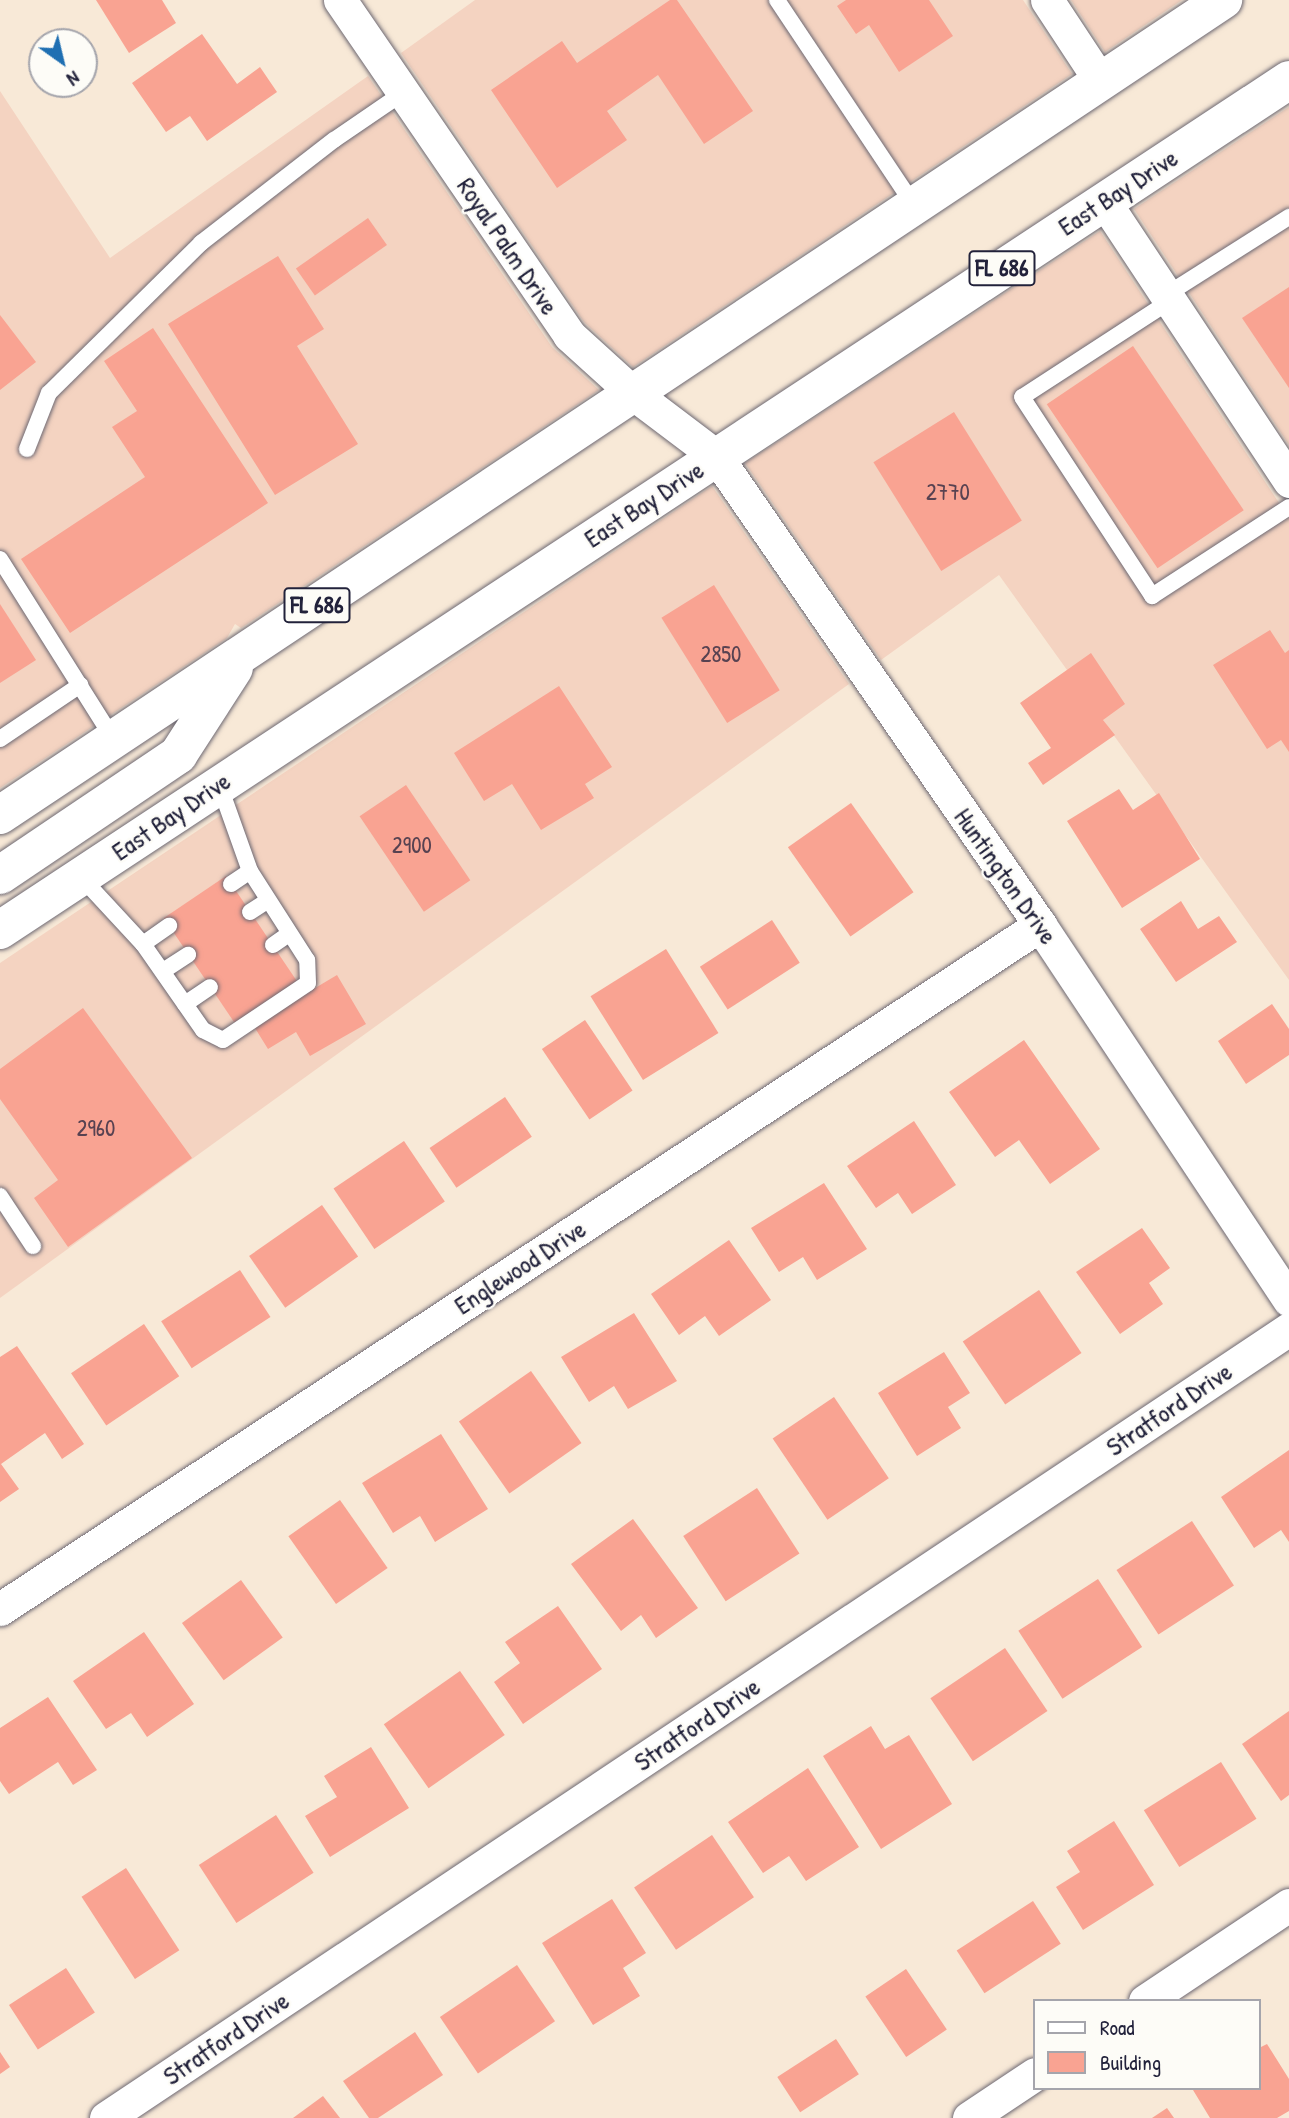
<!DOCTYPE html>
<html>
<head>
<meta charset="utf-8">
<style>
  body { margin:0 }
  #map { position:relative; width:1289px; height:2118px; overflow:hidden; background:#f8e9d7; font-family:"Patrick Hand",sans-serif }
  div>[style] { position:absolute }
  .built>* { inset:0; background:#f4d3c1 }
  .building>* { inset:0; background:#f9a392; transform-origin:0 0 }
  .roads { filter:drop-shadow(0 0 2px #6d6872) drop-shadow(0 0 2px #6d6872) }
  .service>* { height:16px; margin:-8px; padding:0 8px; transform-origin:8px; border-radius:8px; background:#fff }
  .minor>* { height:33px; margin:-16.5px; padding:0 16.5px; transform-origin:16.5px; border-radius:16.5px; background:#fff }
  .primary>* { height:38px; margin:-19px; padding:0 19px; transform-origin:19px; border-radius:19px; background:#fff }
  span { translate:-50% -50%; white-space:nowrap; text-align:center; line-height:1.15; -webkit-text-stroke:5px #fdfcf7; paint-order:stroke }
  .number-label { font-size:23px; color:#584251 }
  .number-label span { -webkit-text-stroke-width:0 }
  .shield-label span { padding:2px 5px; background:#fdfcf7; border:2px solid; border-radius:5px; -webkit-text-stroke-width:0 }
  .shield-label { font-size:24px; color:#22223b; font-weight:700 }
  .street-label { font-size:26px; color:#22223b }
  .legend { position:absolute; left:1033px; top:1999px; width:228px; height:91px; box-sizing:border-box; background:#fdfcf7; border:2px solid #a5a5ac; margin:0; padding:9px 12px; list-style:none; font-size:21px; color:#22223b }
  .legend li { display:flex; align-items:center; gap:14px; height:35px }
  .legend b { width:35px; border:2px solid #a5a5ac }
  .north { position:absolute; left:28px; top:28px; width:70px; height:70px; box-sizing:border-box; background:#fdfcf7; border:2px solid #a5a5ac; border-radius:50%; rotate:146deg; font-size:19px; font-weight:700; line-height:28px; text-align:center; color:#22223b }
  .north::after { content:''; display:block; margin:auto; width:24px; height:32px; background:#1f6fb2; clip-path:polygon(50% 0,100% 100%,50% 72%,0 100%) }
</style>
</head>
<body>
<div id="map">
  <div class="built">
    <i style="clip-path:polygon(475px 0,1023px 0,1072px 74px,633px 367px,584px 322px,401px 53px)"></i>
    <i style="clip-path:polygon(1071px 0,1182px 0,1105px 52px)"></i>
    <i style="clip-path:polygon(368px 76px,552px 347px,599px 390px,241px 628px,235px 624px,227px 638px,0 788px,0 91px,110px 258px)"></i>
    <i style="clip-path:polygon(1289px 107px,1289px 445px,1134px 209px)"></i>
    <i style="clip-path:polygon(1100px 231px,1289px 518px,1289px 980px,999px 575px,881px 660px,745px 463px)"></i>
    <i style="clip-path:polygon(712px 486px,849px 684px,0 1298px,0 963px)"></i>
  </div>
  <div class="building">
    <i style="clip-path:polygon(96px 0,162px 0,176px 23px,129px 53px)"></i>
    <i style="clip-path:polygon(670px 0,677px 0,753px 111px,704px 144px,658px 75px,607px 111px,627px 140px,557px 188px,491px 90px,562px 41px,577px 63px)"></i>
    <i style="clip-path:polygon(846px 0,929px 0,953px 36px,899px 72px,869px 25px,856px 34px,837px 6px)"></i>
    <i style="clip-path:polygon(202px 34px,237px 84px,260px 67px,277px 92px,207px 141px,190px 116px,166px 132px,132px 83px)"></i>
    <i style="left:368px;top:218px;width:33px;height:88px;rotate:55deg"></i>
    <i style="clip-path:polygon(278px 256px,324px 329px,297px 346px,358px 444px,275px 495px,168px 324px)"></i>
    <i style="clip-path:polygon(1289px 287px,1289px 388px,1242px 318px)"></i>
    <i style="clip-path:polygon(0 315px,36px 362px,0 390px)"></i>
    <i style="clip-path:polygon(153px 328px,268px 503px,70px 633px,21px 559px,145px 477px,112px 427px,137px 411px,104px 361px)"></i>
    <i style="left:1133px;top:346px;width:198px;height:104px;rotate:56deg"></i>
    <i style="left:954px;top:412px;width:128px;height:95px;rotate:58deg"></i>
    <i style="left:714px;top:585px;width:124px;height:62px;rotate:58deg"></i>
    <i style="clip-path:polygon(0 604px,36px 660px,0 683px)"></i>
    <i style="clip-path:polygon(1270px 630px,1285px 653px,1289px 650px,1289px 752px,1281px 740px,1267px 749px,1213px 665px)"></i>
    <i style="clip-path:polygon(1091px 653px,1125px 704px,1103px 720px,1115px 735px,1043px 785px,1028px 763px,1051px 748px,1020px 703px)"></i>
    <i style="clip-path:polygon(559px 686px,612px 767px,585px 784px,594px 798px,541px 830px,512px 784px,484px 801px,454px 753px)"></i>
    <i style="left:406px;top:785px;width:115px;height:56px;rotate:56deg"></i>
    <i style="clip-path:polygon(1119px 789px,1133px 810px,1159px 793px,1200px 859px,1122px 908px,1067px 821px)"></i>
    <i style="left:851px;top:803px;width:109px;height:77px;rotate:55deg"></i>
    <i style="left:226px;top:876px;width:130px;height:75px;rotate:56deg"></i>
    <i style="clip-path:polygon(1181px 901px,1198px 929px,1219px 916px,1237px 942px,1176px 982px,1140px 929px)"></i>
    <i style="left:772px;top:920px;width:51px;height:86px;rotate:57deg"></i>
    <i style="left:666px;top:949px;width:99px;height:89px;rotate:58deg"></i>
    <i style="clip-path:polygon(337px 975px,366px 1024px,310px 1056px,296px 1032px,268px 1049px,253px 1025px)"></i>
    <i style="clip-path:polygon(1272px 1004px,1289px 1029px,1289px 1055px,1246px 1084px,1218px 1041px)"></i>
    <i style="clip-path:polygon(83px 1008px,192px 1158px,68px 1247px,34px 1198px,58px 1180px,0 1099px,0 1069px)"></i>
    <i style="left:585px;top:1020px;width:85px;height:52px;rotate:56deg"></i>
    <i style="clip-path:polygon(1024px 1040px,1100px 1149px,1050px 1184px,1019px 1140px,995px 1157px,949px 1092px)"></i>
    <i style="left:505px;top:1097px;width:48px;height:91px;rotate:56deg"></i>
    <i style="clip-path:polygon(914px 1121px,956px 1185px,912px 1214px,898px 1193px,876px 1208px,847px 1166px)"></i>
    <i style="left:404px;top:1141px;width:73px;height:85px;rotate:56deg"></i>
    <i style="clip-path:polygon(824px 1183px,867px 1249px,817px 1280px,803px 1257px,779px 1272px,751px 1228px)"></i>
    <i style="left:322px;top:1205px;width:63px;height:89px;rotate:55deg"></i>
    <i style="clip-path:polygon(1142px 1228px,1170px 1268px,1149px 1283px,1163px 1304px,1120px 1334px,1076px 1272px)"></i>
    <i style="clip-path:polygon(729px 1240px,771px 1300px,719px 1336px,705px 1316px,679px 1335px,651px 1294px)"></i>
    <i style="left:240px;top:1270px;width:56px;height:94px;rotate:57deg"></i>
    <i style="left:1039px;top:1290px;width:76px;height:92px;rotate:56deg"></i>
    <i style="clip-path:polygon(634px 1313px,677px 1381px,628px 1409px,614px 1386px,589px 1402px,561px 1357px)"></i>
    <i style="left:144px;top:1324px;width:63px;height:88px;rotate:56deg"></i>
    <i style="clip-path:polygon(17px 1346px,84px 1444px,62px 1459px,45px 1433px,1px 1464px,19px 1489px,0 1502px,0 1357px)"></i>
    <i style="clip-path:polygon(944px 1352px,970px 1393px,948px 1407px,961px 1428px,917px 1456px,878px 1393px)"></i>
    <i style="left:531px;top:1371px;width:88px;height:88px;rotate:55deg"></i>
    <i style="left:834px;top:1397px;width:98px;height:74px;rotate:56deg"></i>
    <i style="clip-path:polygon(441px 1434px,488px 1509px,435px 1542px,420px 1516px,393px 1533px,362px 1483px)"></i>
    <i style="clip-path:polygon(1289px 1450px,1289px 1542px,1281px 1530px,1254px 1548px,1221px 1497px)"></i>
    <i style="left:757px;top:1488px;width:78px;height:88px;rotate:57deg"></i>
    <i style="left:340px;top:1500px;width:83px;height:63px;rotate:55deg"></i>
    <i style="clip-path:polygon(633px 1519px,698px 1608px,656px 1638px,641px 1615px,621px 1631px,571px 1564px)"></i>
    <i style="left:1192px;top:1521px;width:77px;height:90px;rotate:57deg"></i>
    <i style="left:1098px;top:1579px;width:81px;height:95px;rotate:57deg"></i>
    <i style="left:241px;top:1580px;width:71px;height:73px;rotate:54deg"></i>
    <i style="clip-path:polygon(558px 1606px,602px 1669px,523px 1724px,494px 1682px,520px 1663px,505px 1642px)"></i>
    <i style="clip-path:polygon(144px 1632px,194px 1704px,147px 1737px,131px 1713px,106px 1729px,73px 1681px)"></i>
    <i style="left:1005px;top:1648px;width:76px;height:90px;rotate:56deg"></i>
    <i style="left:460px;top:1671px;width:78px;height:93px;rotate:55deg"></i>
    <i style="clip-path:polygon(48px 1697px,97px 1770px,73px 1785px,58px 1762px,9px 1794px,0 1781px,0 1728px)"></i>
    <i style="clip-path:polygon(1289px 1711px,1289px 1795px,1281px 1801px,1242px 1744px)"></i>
    <i style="clip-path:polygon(871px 1726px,885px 1749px,909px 1735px,952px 1804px,881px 1849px,823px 1756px)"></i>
    <i style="clip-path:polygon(371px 1747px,409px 1808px,330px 1857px,305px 1816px,337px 1797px,324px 1776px)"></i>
    <i style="left:1221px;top:1762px;width:67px;height:91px;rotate:58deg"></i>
    <i style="clip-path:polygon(808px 1768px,859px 1847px,806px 1881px,789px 1856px,763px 1873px,728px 1822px)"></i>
    <i style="left:276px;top:1815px;width:69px;height:92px;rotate:57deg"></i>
    <i style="clip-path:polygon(1114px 1821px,1154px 1885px,1083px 1930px,1056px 1887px,1080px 1872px,1067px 1851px)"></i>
    <i style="left:712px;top:1835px;width:75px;height:94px;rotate:56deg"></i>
    <i style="left:126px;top:1868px;width:98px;height:53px;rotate:57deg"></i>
    <i style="clip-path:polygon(612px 1899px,646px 1953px,623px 1968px,640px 1996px,593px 2025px,542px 1943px)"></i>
    <i style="left:1033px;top:1901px;width:51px;height:91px;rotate:57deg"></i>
    <i style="left:517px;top:1965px;width:68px;height:93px;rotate:56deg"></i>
    <i style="left:66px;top:1968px;width:53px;height:68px;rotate:57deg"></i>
    <i style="left:906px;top:1969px;width:73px;height:49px;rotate:56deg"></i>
    <i style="clip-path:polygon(415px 2032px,443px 2075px,378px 2118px,369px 2118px,343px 2081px)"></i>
    <i style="left:836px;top:2039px;width:42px;height:70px;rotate:57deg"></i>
    <i style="clip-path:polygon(1267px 2044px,1289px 2079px,1289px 2111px,1277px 2118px,1210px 2118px,1193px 2090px,1259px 2088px,1259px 2048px)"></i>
    <i style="clip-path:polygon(0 2052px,10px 2067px,0 2074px)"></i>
    <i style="clip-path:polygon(323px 2096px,340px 2118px,293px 2118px)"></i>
    <i style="clip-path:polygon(1167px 2108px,1174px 2118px,1152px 2118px)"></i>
  </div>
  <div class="roads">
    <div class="service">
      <i style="left:777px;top:0;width:249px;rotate:56.3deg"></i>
      <i style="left:1166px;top:295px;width:146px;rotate:-32.4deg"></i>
      <i style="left:1170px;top:301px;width:176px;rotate:147deg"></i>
      <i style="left:1022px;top:397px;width:238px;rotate:56.8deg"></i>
      <i style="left:1152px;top:596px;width:163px;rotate:-33deg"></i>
      <i style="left:27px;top:449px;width:60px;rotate:-68.6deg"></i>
      <i style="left:49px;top:393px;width:214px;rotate:-44.6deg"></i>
      <i style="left:201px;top:243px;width:168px;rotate:-37.8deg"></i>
      <i style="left:334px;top:140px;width:83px;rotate:-34.3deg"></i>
      <i style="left:0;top:559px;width:214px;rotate:57.8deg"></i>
      <i style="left:0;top:739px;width:97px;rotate:-34deg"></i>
      <i style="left:80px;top:876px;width:93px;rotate:47.2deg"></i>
      <i style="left:143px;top:944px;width:105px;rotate:55.1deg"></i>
      <i style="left:203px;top:1030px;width:22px;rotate:27deg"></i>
      <i style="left:223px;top:1040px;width:102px;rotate:-33.8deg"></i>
      <i style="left:308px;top:983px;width:23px;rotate:-92deg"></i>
      <i style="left:307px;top:960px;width:106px;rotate:-122.6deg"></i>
      <i style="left:250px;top:871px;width:92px;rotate:-109.6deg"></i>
      <i style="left:231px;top:884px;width:23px;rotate:-34deg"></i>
      <i style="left:250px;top:912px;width:20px;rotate:-33deg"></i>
      <i style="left:143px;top:944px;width:32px;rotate:-35deg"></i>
      <i style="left:273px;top:945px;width:19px;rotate:-35deg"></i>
      <i style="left:163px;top:971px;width:30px;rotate:-33deg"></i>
      <i style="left:185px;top:1004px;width:30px;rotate:-34deg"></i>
      <i style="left:0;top:1196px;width:60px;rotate:56.6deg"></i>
    </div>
    <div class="minor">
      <i style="left:340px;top:0;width:406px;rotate:55.6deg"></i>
      <i style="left:569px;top:335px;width:88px;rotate:42.2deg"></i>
      <i style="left:634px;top:394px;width:103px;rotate:37.1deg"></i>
      <i style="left:716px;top:456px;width:570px;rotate:55.36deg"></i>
      <i style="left:1040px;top:925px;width:450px;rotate:56.4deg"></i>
      <i style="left:1047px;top:0;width:98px;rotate:56.6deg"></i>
      <i style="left:1104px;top:201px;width:336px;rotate:56.5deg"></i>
      <i style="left:0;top:1609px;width:1245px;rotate:-33.33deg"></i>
      <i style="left:1145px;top:2001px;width:173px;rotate:-33.7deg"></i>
      <i style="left:106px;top:2118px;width:1422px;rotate:-33.7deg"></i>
      <i style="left:969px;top:2118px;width:79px;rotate:-33.7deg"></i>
    </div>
    <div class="primary">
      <i style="left:0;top:815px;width:1470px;rotate:-33.68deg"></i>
      <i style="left:0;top:875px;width:215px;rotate:-34deg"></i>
      <i style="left:178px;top:755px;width:103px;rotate:-57.2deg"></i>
      <i style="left:0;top:930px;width:1544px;rotate:-33.4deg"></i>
    </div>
  </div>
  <div class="number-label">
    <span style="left:948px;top:492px">2770</span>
    <span style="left:721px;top:654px">2850</span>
    <span style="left:412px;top:845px">2900</span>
    <span style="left:96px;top:1128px">2960</span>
  </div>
  <div class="shield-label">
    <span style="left:1002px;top:268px">FL 686</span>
    <span style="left:317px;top:605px">FL 686</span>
  </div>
  <div class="street-label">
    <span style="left:1118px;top:192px;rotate:-33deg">East Bay Drive</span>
    <span style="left:508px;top:246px;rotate:56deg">Royal Palm Drive</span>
    <span style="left:644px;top:504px;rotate:-33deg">East Bay Drive</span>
    <span style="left:171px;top:816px;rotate:-34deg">East Bay Drive</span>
    <span style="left:1006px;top:876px;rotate:55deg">Huntington Drive</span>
    <span style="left:520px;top:1267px;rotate:-33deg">Englewood Drive</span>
    <span style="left:1169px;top:1409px;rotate:-34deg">Stratford Drive</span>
    <span style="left:697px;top:1724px;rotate:-34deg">Stratford Drive</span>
    <span style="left:226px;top:2038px;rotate:-34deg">Stratford Drive</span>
  </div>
  <ul class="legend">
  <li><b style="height:9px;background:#fff"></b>Road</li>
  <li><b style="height:19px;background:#f9a392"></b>Building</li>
  </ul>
  <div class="north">N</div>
</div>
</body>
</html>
